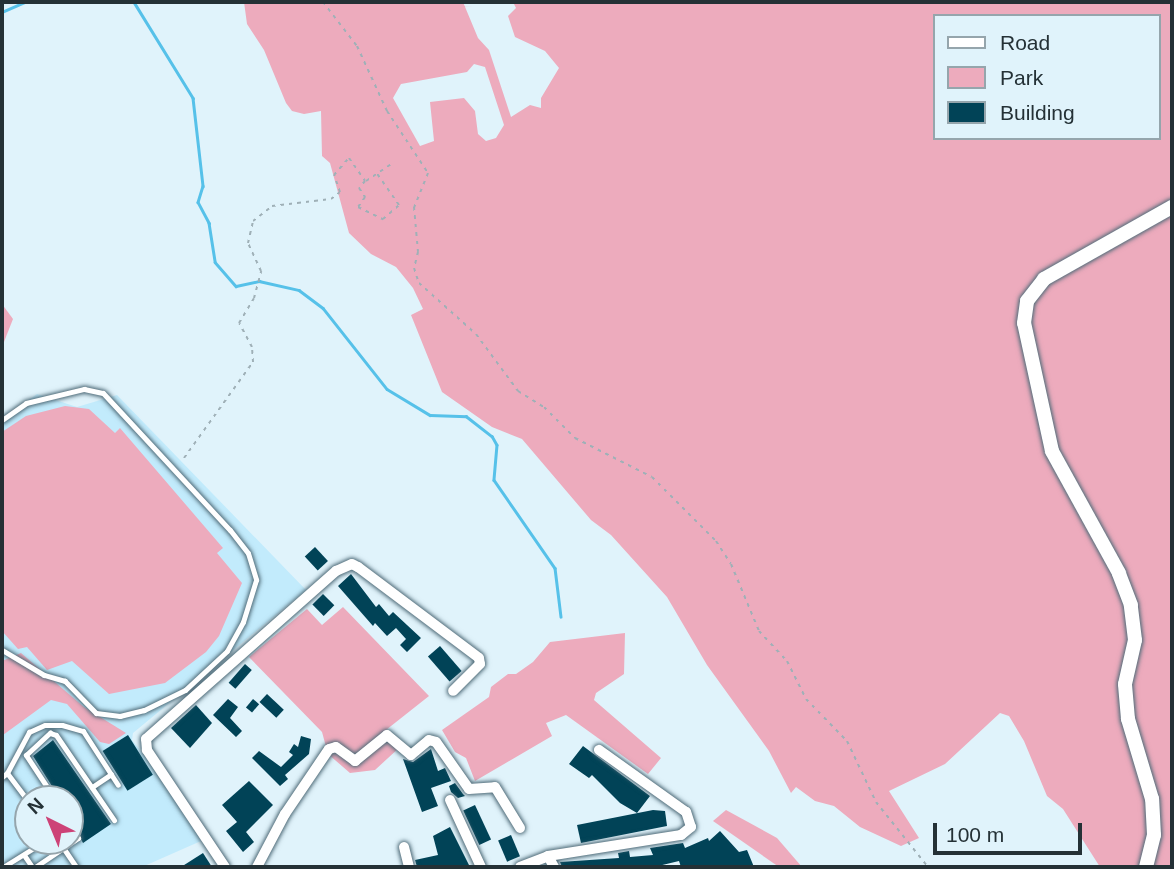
<!DOCTYPE html>
<html>
<head>
<meta charset="utf-8">
<style>
  body { margin:0 }
  #map { position:relative; width:1174px; height:869px; overflow:hidden; background:#e0f3fb; font-family:Arial,sans-serif }
  div>[style] { position:absolute }
  .built>* { inset:0; background:#c2ebfc }
  .green>* { inset:0; background:#edabbd }
  .stream>* { height:2.5px; margin:-1.25px; padding:0 1.25px; transform-origin:1.25px; border-radius:1.25px; background:#56c1e9 }
  .building>* { inset:0; background:#014357; transform-origin:0 0 }
  .path>* { height:2px; margin-top:-1px; transform-origin:0; background:repeating-linear-gradient(90deg,#9fb0b7 0 3.5px,transparent 0 8.5px) }
  .roads { filter:drop-shadow(0 0 2px #4f6b78) drop-shadow(0 0 2px #4f6b78) }
  .lane>* { height:5px; margin:-2.5px; padding:0 2.5px; transform-origin:2.5px; border-radius:2.5px; background:#fff }
  .street>* { height:10px; margin:-5px; padding:0 5px; transform-origin:5px; border-radius:5px; background:#fff }
  .secondary>* { height:14px; margin:-7px; padding:0 7px; transform-origin:7px; border-radius:7px; background:#fff }
  span { translate:-50% -50%; white-space:nowrap; text-align:center; line-height:1.15; -webkit-text-stroke:7px #e0f3fb; paint-order:stroke }
  .frame { position:absolute; inset:0; border:4px solid #243136; pointer-events:none }
  .legend { position:absolute; left:933px; top:14px; width:228px; height:126px; box-sizing:border-box; background:#e0f3fb; border:2px solid #95a5ac; margin:0; padding:9px 12px; list-style:none; font-size:21px; color:#243136 }
  .legend li { display:flex; align-items:center; gap:14px; height:35px }
  .legend b { width:35px; border:2px solid #95a5ac }
  .north { position:absolute; left:14px; top:785px; width:70px; height:70px; box-sizing:border-box; background:#e0f3fb; border:2px solid #95a5ac; border-radius:50%; rotate:317deg; font-size:19px; font-weight:700; line-height:28px; text-align:center; color:#243136 }
  .north::after { content:''; display:block; margin:auto; width:24px; height:32px; background:#cd4277; clip-path:polygon(50% 0,100% 100%,50% 72%,0 100%) }
  .scale { position:absolute; left:933px; top:823px; width:149px; height:32px; box-sizing:border-box; border:4px solid #243136; border-top:0; padding-left:9px; font-size:21px; line-height:24px; white-space:nowrap; color:#243136; -webkit-text-stroke:5px #e0f3fb; paint-order:stroke }
</style>
</head>
<body>
<div id="map">
  <div class="built">
    <i style="clip-path:polygon(evenodd,37px 394px,77px 407px,117px 395px,306px 590px,133px 733px,132px 740px,163px 779px,201px 841px,142px 867px,2px 867px,2px 419px,37px 394px,28px 799px,70px 799px,70px 841px,28px 841px,28px 799px)"></i>
  </div>
  <div class="green">
    <i style="clip-path:polygon(evenodd,244px 2px,463px 2px,478px 38px,489px 50px,511px 117px,530px 105px,541px 108px,541px 98px,559px 68px,545px 51px,515px 37px,508px 16px,516px 8px,513px 2px,1172px 2px,1172px 867px,1100px 867px,1063px 809px,1047px 796px,1024px 741px,1009px 716px,1000px 713px,945px 764px,889px 791px,919px 838px,901px 846px,860px 827px,834px 806px,815px 801px,796px 787px,791px 793px,769px 751px,707px 665px,667px 597px,611px 535px,591px 520px,522px 439px,492px 427px,442px 392px,411px 315px,423px 309px,413px 288px,396px 267px,371px 254px,349px 233px,330px 163px,322px 156px,321px 111px,304px 114px,292px 111px,286px 103px,264px 50px,247px 24px,244px 2px,934px 16px,1158px 16px,1158px 138px,934px 138px,934px 16px,244px 2px,474px 64px,485px 67px,504px 125px,496px 138px,486px 141px,478px 134px,475px 111px,464px 98px,430px 102px,434px 141px,420px 146px,393px 98px,401px 84px,467px 72px,474px 64px)"></i>
    <i style="clip-path:polygon(2px 304px,13px 319px,2px 347px)"></i>
    <i style="clip-path:polygon(65px 406px,89px 409px,115px 433px,120px 428px,223px 548px,217px 553px,242px 583px,219px 636px,206px 652px,165px 683px,109px 694px,72px 661px,47px 670px,27px 647px,18px 649px,2px 631px,2px 432px,26px 416px)"></i>
    <i style="clip-path:polygon(343px 607px,429px 696px,386px 730px,400px 747px,375px 770px,350px 773px,328px 754px,322px 732px,249px 657px,307px 609px,322px 625px)"></i>
    <i style="clip-path:polygon(625px 633px,624px 674px,596px 693px,594px 700px,661px 758px,648px 774px,566px 715px,546px 723px,552px 736px,475px 781px,466px 758px,455px 752px,442px 730px,489px 697px,491px 687px,508px 674px,516px 674px,533px 662px,550px 642px)"></i>
    <i style="clip-path:polygon(21px 653px,84px 707px,126px 733px,109px 744px,100px 742px,67px 704px,51px 700px,3px 735px,2px 661px)"></i>
    <i style="clip-path:polygon(726px 810px,777px 838px,802px 867px,779px 867px,713px 821px)"></i>
  </div>
  <div class="stream">
    <i style="left:134px;top:2px;width:113px;rotate:58.4deg"></i>
    <i style="left:193px;top:98px;width:89px;rotate:83.5deg"></i>
    <i style="left:203px;top:186px;width:17px;rotate:107deg"></i>
    <i style="left:198px;top:202px;width:24px;rotate:62deg"></i>
    <i style="left:209px;top:223px;width:39px;rotate:81deg"></i>
    <i style="left:215px;top:262px;width:32px;rotate:49deg"></i>
    <i style="left:236px;top:286px;width:24px;rotate:-12deg"></i>
    <i style="left:259px;top:281px;width:41px;rotate:12.7deg"></i>
    <i style="left:299px;top:290px;width:30px;rotate:37deg"></i>
    <i style="left:323px;top:308px;width:103px;rotate:51.7deg"></i>
    <i style="left:387px;top:389px;width:50px;rotate:31.2deg"></i>
    <i style="left:430px;top:415px;width:36px;rotate:2deg"></i>
    <i style="left:466px;top:416px;width:33px;rotate:38deg"></i>
    <i style="left:492px;top:436px;width:10px;rotate:61deg"></i>
    <i style="left:497px;top:445px;width:35px;rotate:95deg"></i>
    <i style="left:494px;top:480px;width:107px;rotate:55.3deg"></i>
    <i style="left:555px;top:568px;width:49px;rotate:83deg"></i>
    <i style="left:2px;top:12px;width:24px;rotate:-24deg"></i>
  </div>
  <div class="building">
    <i style="left:315px;top:547px;width:19px;height:14px;rotate:47deg"></i>
    <i style="clip-path:polygon(351px 574px,376px 607px,379px 604px,389px 616px,393px 612px,421px 638px,407px 652px,400px 645px,406px 639px,396px 628px,387px 636px,375px 623px,373px 626px,338px 586px)"></i>
    <i style="left:323px;top:594px;width:16px;height:15px;rotate:45deg"></i>
    <i style="left:440px;top:646px;width:33px;height:16px;rotate:49deg"></i>
    <i style="left:245px;top:664px;width:9px;height:25px;rotate:41deg"></i>
    <i style="left:267px;top:694px;width:23px;height:11px;rotate:43deg"></i>
    <i style="clip-path:polygon(228px 699px,238px 707px,230px 718px,242px 731px,236px 737px,213px 715px)"></i>
    <i style="left:253px;top:699px;width:8px;height:11px;rotate:40deg"></i>
    <i style="clip-path:polygon(196px 705px,212px 723px,190px 748px,171px 728px)"></i>
    <i style="left:128px;top:735px;width:47px;height:30px;rotate:58deg"></i>
    <i style="clip-path:polygon(301px 736px,311px 739px,309px 754px,285px 775px,288px 779px,280px 786px,252px 758px,259px 751px,281px 767px,293px 755px,289px 752px,294px 744px,298px 747px)"></i>
    <i style="clip-path:polygon(53px 740px,111px 824px,83px 843px,70px 818px,70px 799px,60px 799px,33px 756px)"></i>
    <i style="clip-path:polygon(583px 746px,650px 796px,637px 813px,620px 803px,592px 775px,589px 778px,569px 764px)"></i>
    <i style="clip-path:polygon(431px 749px,438px 771px,445px 768px,451px 781px,431px 788px,438px 806px,422px 812px,403px 759px,413px 762px)"></i>
    <i style="clip-path:polygon(249px 781px,273px 805px,246px 832px,254px 842px,243px 852px,226px 831px,237px 822px,222px 805px)"></i>
    <i style="clip-path:polygon(455px 783px,463px 794px,465px 796px,458px 798px,451px 792px,449px 786px)"></i>
    <i style="left:475px;top:805px;width:38px;height:13px;rotate:65deg"></i>
    <i style="clip-path:polygon(653px 810px,665px 811px,667px 826px,581px 843px,577px 825px)"></i>
    <i style="clip-path:polygon(450px 827px,470px 867px,417px 867px,415px 860px,438px 855px,433px 836px)"></i>
    <i style="clip-path:polygon(720px 831px,739px 852px,747px 850px,754px 867px,681px 867px,679px 861px,654px 867px,562px 867px,560px 862px,619px 858px,618px 853px,629px 851px,630px 857px,653px 855px,650px 848px,683px 843px,685px 848px,708px 838px,709px 841px)"></i>
    <i style="left:511px;top:835px;width:23px;height:14px;rotate:67deg"></i>
    <i style="clip-path:polygon(203px 853px,212px 867px,181px 867px)"></i>
  </div>
  <div class="path">
    <i style="left:323px;top:2px;width:56px;rotate:52.3deg"></i>
    <i style="left:357px;top:46px;width:72px;rotate:65.2deg"></i>
    <i style="left:387px;top:111px;width:74px;rotate:56.5deg"></i>
    <i style="left:428px;top:173px;width:37px;rotate:112deg"></i>
    <i style="left:414px;top:207px;width:45px;rotate:84.9deg"></i>
    <i style="left:418px;top:252px;width:16px;rotate:104deg"></i>
    <i style="left:414px;top:268px;width:16px;rotate:72deg"></i>
    <i style="left:419px;top:283px;width:76px;rotate:41.8deg"></i>
    <i style="left:476px;top:334px;width:71px;rotate:53.6deg"></i>
    <i style="left:518px;top:391px;width:31px;rotate:32deg"></i>
    <i style="left:544px;top:407px;width:44px;rotate:45deg"></i>
    <i style="left:575px;top:438px;width:86px;rotate:26.9deg"></i>
    <i style="left:652px;top:477px;width:91px;rotate:45deg"></i>
    <i style="left:716px;top:541px;width:27px;rotate:57deg"></i>
    <i style="left:731px;top:564px;width:73px;rotate:67.3deg"></i>
    <i style="left:759px;top:631px;width:41px;rotate:47deg"></i>
    <i style="left:787px;top:661px;width:42px;rotate:63.4deg"></i>
    <i style="left:806px;top:699px;width:59px;rotate:45.7deg"></i>
    <i style="left:847px;top:741px;width:68px;rotate:64.6deg"></i>
    <i style="left:876px;top:802px;width:83px;rotate:51.3deg"></i>
    <i style="left:366px;top:181px;width:34px;rotate:-34deg"></i>
    <i style="left:184px;top:458px;width:118px;rotate:-54.3deg"></i>
    <i style="left:253px;top:362px;width:15px;rotate:-94deg"></i>
    <i style="left:252px;top:347px;width:27px;rotate:-118deg"></i>
    <i style="left:239px;top:323px;width:29px;rotate:-59deg"></i>
    <i style="left:254px;top:298px;width:28px;rotate:-75deg"></i>
    <i style="left:261px;top:271px;width:31px;rotate:-115deg"></i>
    <i style="left:248px;top:243px;width:23px;rotate:-77deg"></i>
    <i style="left:253px;top:221px;width:24px;rotate:-38deg"></i>
    <i style="left:272px;top:206px;width:59px;rotate:-6.8deg"></i>
    <i style="left:331px;top:199px;width:11px;rotate:-38deg"></i>
    <i style="left:340px;top:192px;width:18px;rotate:-109deg"></i>
    <i style="left:334px;top:175px;width:23px;rotate:-49deg"></i>
    <i style="left:349px;top:158px;width:28px;rotate:55deg"></i>
    <i style="left:365px;top:181px;width:9px;rotate:131deg"></i>
    <i style="left:359px;top:188px;width:11px;rotate:56deg"></i>
    <i style="left:365px;top:197px;width:12px;rotate:125deg"></i>
    <i style="left:358px;top:207px;width:28px;rotate:26deg"></i>
    <i style="left:383px;top:219px;width:21px;rotate:-41deg"></i>
    <i style="left:399px;top:205px;width:38px;rotate:-125deg"></i>
  </div>
  <div class="roads">
    <div class="lane">
      <i style="left:2px;top:420px;width:29px;rotate:-35deg"></i>
      <i style="left:26px;top:403px;width:60px;rotate:-13.6deg"></i>
      <i style="left:84px;top:389px;width:19px;rotate:12deg"></i>
      <i style="left:103px;top:393px;width:187px;rotate:47.2deg"></i>
      <i style="left:230px;top:530px;width:29px;rotate:52deg"></i>
      <i style="left:248px;top:553px;width:28px;rotate:73deg"></i>
      <i style="left:256px;top:580px;width:44px;rotate:107.2deg"></i>
      <i style="left:243px;top:622px;width:33px;rotate:119deg"></i>
      <i style="left:227px;top:651px;width:57px;rotate:137.1deg"></i>
      <i style="left:185px;top:690px;width:46px;rotate:154deg"></i>
      <i style="left:144px;top:710px;width:25px;rotate:166deg"></i>
      <i style="left:120px;top:716px;width:24px;rotate:-173deg"></i>
      <i style="left:96px;top:713px;width:45px;rotate:-134.1deg"></i>
      <i style="left:65px;top:681px;width:22px;rotate:-164deg"></i>
      <i style="left:44px;top:675px;width:49px;rotate:-149.2deg"></i>
      <i style="left:7px;top:773px;width:47px;rotate:-61.8deg"></i>
      <i style="left:29px;top:732px;width:17px;rotate:-24deg"></i>
      <i style="left:45px;top:725px;width:17px"></i>
      <i style="left:62px;top:725px;width:22px;rotate:16deg"></i>
      <i style="left:83px;top:731px;width:64px;rotate:57.1deg"></i>
      <i style="left:2px;top:777px;width:6px;rotate:-39deg"></i>
      <i style="left:7px;top:773px;width:35px;rotate:53deg"></i>
      <i style="left:92px;top:787px;width:23px;rotate:-34deg"></i>
      <i style="left:55px;top:799px;width:53px;rotate:-123.4deg"></i>
      <i style="left:26px;top:755px;width:33px;rotate:-43deg"></i>
      <i style="left:50px;top:733px;width:6px;rotate:18deg"></i>
      <i style="left:56px;top:735px;width:103px;rotate:55.7deg"></i>
      <i style="left:64px;top:849px;width:22px;rotate:56deg"></i>
      <i style="left:24px;top:855px;width:14px;rotate:56deg"></i>
      <i style="left:3px;top:867px;width:49px;rotate:-31.8deg"></i>
      <i style="left:35px;top:867px;width:52px;rotate:-34deg"></i>
      <i style="left:78px;top:838px;width:17px;rotate:-118deg"></i>
    </div>
    <div class="street">
      <i style="left:450px;top:800px;width:74px;rotate:65.2deg"></i>
      <i style="left:404px;top:847px;width:21px;rotate:76deg"></i>
      <i style="left:548px;top:856px;width:135px;rotate:-9deg"></i>
      <i style="left:681px;top:835px;width:13px;rotate:-39deg"></i>
      <i style="left:691px;top:827px;width:16px;rotate:-108deg"></i>
      <i style="left:686px;top:812px;width:107px;rotate:-144.5deg"></i>
      <i style="left:225px;top:867px;width:141px;rotate:-123.7deg"></i>
      <i style="left:147px;top:750px;width:11px;rotate:-95deg"></i>
      <i style="left:146px;top:739px;width:254px;rotate:-41.5deg"></i>
      <i style="left:336px;top:571px;width:17px;rotate:-24deg"></i>
      <i style="left:352px;top:564px;width:7px;rotate:27deg"></i>
      <i style="left:358px;top:567px;width:151px;rotate:36.9deg"></i>
      <i style="left:479px;top:658px;width:6px;rotate:81deg"></i>
      <i style="left:480px;top:664px;width:38px;rotate:135deg"></i>
      <i style="left:257px;top:867px;width:60px;rotate:-62.2deg"></i>
      <i style="left:285px;top:814px;width:78px;rotate:-55.9deg"></i>
      <i style="left:329px;top:749px;width:7px;rotate:-16deg"></i>
      <i style="left:336px;top:747px;width:24px;rotate:36deg"></i>
      <i style="left:355px;top:761px;width:41px;rotate:-39.1deg"></i>
      <i style="left:387px;top:735px;width:31px;rotate:40deg"></i>
      <i style="left:411px;top:755px;width:23px;rotate:-40deg"></i>
      <i style="left:429px;top:740px;width:7px;rotate:16deg"></i>
      <i style="left:436px;top:742px;width:57px;rotate:54.9deg"></i>
      <i style="left:469px;top:789px;width:26px;rotate:-4deg"></i>
      <i style="left:495px;top:787px;width:48px;rotate:58.6deg"></i>
      <i style="left:520px;top:867px;width:30px;rotate:-21deg"></i>
      <i style="left:548px;top:856px;width:13px;rotate:61deg"></i>
    </div>
    <div class="secondary">
      <i style="left:1146px;top:867px;width:33px;rotate:-76deg"></i>
      <i style="left:1154px;top:835px;width:36px;rotate:-93deg"></i>
      <i style="left:1152px;top:799px;width:84px;rotate:-106.7deg"></i>
      <i style="left:1128px;top:719px;width:35px;rotate:-95deg"></i>
      <i style="left:1125px;top:684px;width:45px;rotate:-77.2deg"></i>
      <i style="left:1135px;top:640px;width:35px;rotate:-97deg"></i>
      <i style="left:1131px;top:605px;width:34px;rotate:-111deg"></i>
      <i style="left:1119px;top:573px;width:139px;rotate:-118.8deg"></i>
      <i style="left:1052px;top:451px;width:131px;rotate:-102.3deg"></i>
      <i style="left:1024px;top:323px;width:22px;rotate:-82deg"></i>
      <i style="left:1027px;top:301px;width:28px;rotate:-52deg"></i>
      <i style="left:1044px;top:279px;width:147px;rotate:-29.4deg"></i>
    </div>
  </div>
  <div class="frame"></div>
  <ul class="legend">
  <li><b style="height:9px;background:#fff"></b>Road</li>
  <li><b style="height:19px;background:#edabbd"></b>Park</li>
  <li><b style="height:19px;background:#014357"></b>Building</li>
  </ul>
  <div class="north">N</div>
  <div class="scale">100 m</div>
</div>
</body>
</html>
